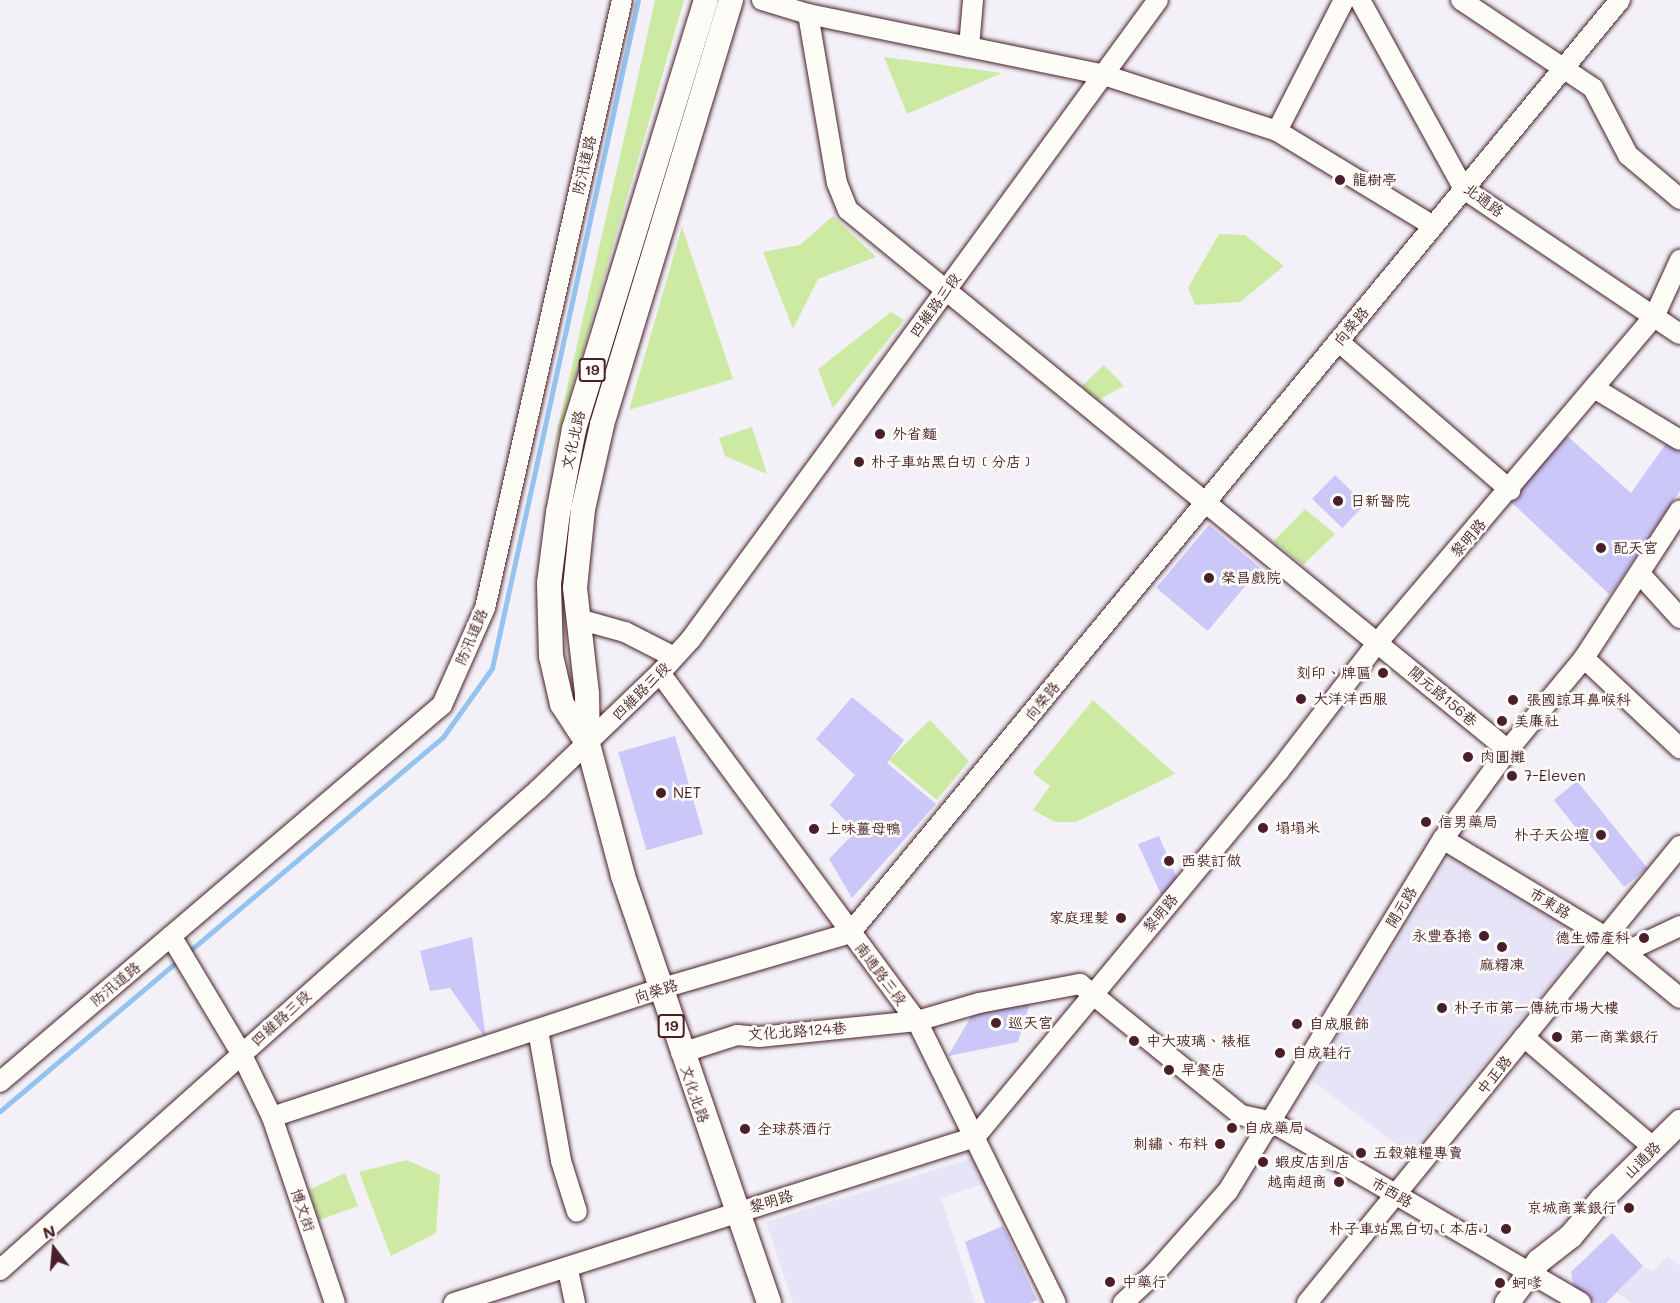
<!DOCTYPE html>
<html>
<head>
<meta charset="utf-8">
<style>
  body { margin:0 }
  #map { position:relative; width:1680px; height:1303px; overflow:hidden; background:#f3f1f7; font-family:Mali,"LXGW WenKai TC",sans-serif }
  div>[style] { position:absolute }
  .built>* { inset:0; background:#e7e4f8 }
  .green>* { inset:0; background:#cceaa2 }
  .stream>* { height:5px; margin:-2.5px; padding:0 2.5px; transform-origin:2.5px; border-radius:2.5px; background:#95c3f0 }
  .building>* { inset:0; background:#cbc7f9; transform-origin:0 0 }
  .roads { filter:drop-shadow(0 0 2px #4a1f2b) drop-shadow(0 0 2px #4a1f2b) }
  .minor>* { height:20px; margin:-10px; padding:0 10px; transform-origin:10px; border-radius:10px; background:#fdfcf7 }
  .major>* { height:24px; margin:-12px; padding:0 12px; transform-origin:12px; border-radius:12px; background:#fdfcf7 }
  .dots>* { width:16px; height:16px; translate:-50% -50%; box-sizing:border-box; border:3px solid #fdfcf7; border-radius:50% }
  span { translate:-50% -50%; white-space:nowrap; text-align:center; line-height:1.15; -webkit-text-stroke:5px #fdfcf7; paint-order:stroke }
  .shield-label span { padding:2px 4px; background:#fdfcf7; border:2px solid; border-radius:4px; -webkit-text-stroke-width:0 }
  .shield-label { font-size:14px; color:#4a1f2b; font-weight:700 }
  .street-label { font-size:15px; color:#4a1f2b }
  .poi-label { font-size:15px; color:#4a1f2b }
  .left { translate:0 -50%; text-align:left }
  .right { translate:-100% -50%; text-align:right }
  .north { position:absolute; left:24px; top:1219px; width:60px; height:60px; -webkit-text-stroke:4px #fdfcf7; paint-order:stroke; rotate:344deg; font-size:16px; font-weight:700; line-height:24px; text-align:center; color:#4a1f2b }
  .north::after { content:''; display:block; margin:auto; width:21px; height:27px; background:#4a1f2b; clip-path:polygon(50% 0,100% 100%,50% 72%,0 100%) }
</style>
</head>
<body>
<div id="map">
  <div class="built">
    <i style="clip-path:polygon(1450px 856px,1589px 938px,1409px 1154px,1310px 1079px)"></i>
    <i style="clip-path:polygon(973px 1158px,985px 1183px,941px 1198px,975px 1303px,793px 1303px,766px 1222px)"></i>
    <i style="clip-path:polygon(1667px 1256px,1680px 1266px,1680px 1303px,1632px 1303px,1617px 1293px,1643px 1266px,1653px 1271px)"></i>
  </div>
  <div class="green">
    <i style="clip-path:polygon(655px 0,684px 0,548px 471px,631px 108px)"></i>
    <i style="clip-path:polygon(884px 57px,1002px 73px,907px 114px)"></i>
    <i style="clip-path:polygon(833px 216px,876px 257px,818px 279px,793px 329px,763px 252px,800px 245px)"></i>
    <i style="clip-path:polygon(682px 227px,733px 379px,629px 410px)"></i>
    <i style="clip-path:polygon(1219px 234px,1245px 235px,1284px 266px,1240px 302px,1195px 305px,1188px 288px)"></i>
    <i style="clip-path:polygon(891px 312px,904px 320px,833px 408px,818px 369px)"></i>
    <i style="clip-path:polygon(1104px 365px,1124px 386px,1098px 400px,1082px 386px)"></i>
    <i style="clip-path:polygon(752px 427px,767px 474px,725px 456px,719px 438px)"></i>
    <i style="clip-path:polygon(1305px 509px,1335px 534px,1303px 565px,1274px 541px)"></i>
    <i style="clip-path:polygon(1093px 700px,1175px 774px,1076px 822px,1055px 822px,1033px 810px,1050px 786px,1033px 773px)"></i>
    <i style="clip-path:polygon(930px 720px,969px 761px,937px 800px,889px 760px)"></i>
    <i style="clip-path:polygon(407px 1160px,440px 1175px,436px 1233px,391px 1256px,359px 1172px)"></i>
    <i style="clip-path:polygon(345px 1173px,358px 1206px,319px 1220px,309px 1190px)"></i>
  </div>
  <div class="stream">
    <i style="left:0;top:1111px;width:580px;rotate:-40.17deg"></i>
    <i style="left:443px;top:737px;width:85px;rotate:-54.6deg"></i>
    <i style="left:492px;top:668px;width:684px;rotate:-77.67deg"></i>
  </div>
  <div class="building">
    <i style="clip-path:polygon(1565px 434px,1631px 493px,1670px 438px,1680px 446px,1680px 491px,1610px 595px,1509px 500px)"></i>
    <i style="left:1335px;top:475px;width:42px;height:33px;rotate:44deg"></i>
    <i style="left:1209px;top:525px;width:67px;height:82px;rotate:40deg"></i>
    <i style="clip-path:polygon(852px 697px,904px 740px,887px 763px,936px 804px,852px 898px,829px 859px,856px 831px,830px 805px,855px 775px,816px 739px)"></i>
    <i style="left:675px;top:736px;width:102px;height:59px;rotate:74deg"></i>
    <i style="left:1577px;top:781px;width:112px;height:30px;rotate:51deg"></i>
    <i style="clip-path:polygon(1159px 836px,1179px 883px,1164px 901px,1138px 844px)"></i>
    <i style="clip-path:polygon(472px 937px,486px 1039px,450px 988px,430px 991px,420px 951px)"></i>
    <i style="clip-path:polygon(1033px 993px,1018px 1042px,948px 1056px,979px 1003px)"></i>
    <i style="clip-path:polygon(1003px 1226px,1037px 1300px,1030px 1303px,985px 1303px,965px 1242px)"></i>
    <i style="clip-path:polygon(1612px 1233px,1643px 1266px,1606px 1303px,1596px 1303px,1574px 1289px,1571px 1272px)"></i>
  </div>
  <div class="roads">
    <div class="minor">
      <i style="left:762px;top:0;width:48px;rotate:16.9deg"></i>
      <i style="left:808px;top:14px;width:302px;rotate:11.6deg"></i>
      <i style="left:1104px;top:75px;width:182px;rotate:17.9deg"></i>
      <i style="left:1277px;top:131px;width:183px;rotate:31.3deg"></i>
      <i style="left:1360px;top:0;width:216px;rotate:61.2deg"></i>
      <i style="left:1464px;top:189px;width:260px;rotate:33.9deg"></i>
      <i style="left:1461px;top:0;width:159px;rotate:33.7deg"></i>
      <i style="left:1593px;top:88px;width:76px;rotate:62.4deg"></i>
      <i style="left:1628px;top:155px;width:68px;rotate:40.2deg"></i>
      <i style="left:808px;top:14px;width:171px;rotate:80.3deg"></i>
      <i style="left:837px;top:183px;width:29px;rotate:68deg"></i>
      <i style="left:848px;top:210px;width:853px;rotate:39.29deg"></i>
      <i style="left:969px;top:47px;width:47px;rotate:-85.1deg"></i>
      <i style="left:1277px;top:131px;width:147px;rotate:-62.9deg"></i>
      <i style="left:1338px;top:341px;width:228px;rotate:40.9deg"></i>
      <i style="left:1594px;top:388px;width:100px;rotate:31.2deg"></i>
      <i style="left:1641px;top:575px;width:58px;rotate:47.8deg"></i>
      <i style="left:578px;top:619px;width:49px;rotate:15.5deg"></i>
      <i style="left:625px;top:632px;width:55px;rotate:27deg"></i>
      <i style="left:1584px;top:658px;width:132px;rotate:43.2deg"></i>
      <i style="left:660px;top:673px;width:433px;rotate:53.6deg"></i>
      <i style="left:917px;top:1021px;width:314px;rotate:63.8deg"></i>
      <i style="left:1443px;top:839px;width:192px;rotate:31.1deg"></i>
      <i style="left:1607px;top:938px;width:94px;rotate:39.4deg"></i>
      <i style="left:171px;top:936px;width:136px;rotate:59.1deg"></i>
      <i style="left:241px;top:1053px;width:71px;rotate:64.2deg"></i>
      <i style="left:272px;top:1117px;width:196px;rotate:71.3deg"></i>
      <i style="left:1625px;top:952px;width:61px;rotate:-25.3deg"></i>
      <i style="left:538px;top:1030px;width:133px;rotate:80deg"></i>
      <i style="left:561px;top:1161px;width:53px;rotate:72.6deg"></i>
      <i style="left:1524px;top:1037px;width:171px;rotate:40.5deg"></i>
      <i style="left:681px;top:1053px;width:59px;rotate:-17.8deg"></i>
      <i style="left:737px;top:1035px;width:22px;rotate:5deg"></i>
      <i style="left:759px;top:1037px;width:159px;rotate:-5.8deg"></i>
      <i style="left:917px;top:1021px;width:65px;rotate:-16.2deg"></i>
      <i style="left:979px;top:1003px;width:103px;rotate:-10.7deg"></i>
      <i style="left:1080px;top:984px;width:208px;rotate:39.1deg"></i>
      <i style="left:1241px;top:1115px;width:30px;rotate:12deg"></i>
      <i style="left:1270px;top:1121px;width:360px;rotate:30.3deg"></i>
      <i style="left:0;top:1082px;width:581px;rotate:-40.46deg"></i>
      <i style="left:442px;top:705px;width:106px;rotate:-66.1deg"></i>
      <i style="left:485px;top:608px;width:623px;rotate:-77.3deg"></i>
      <i style="left:272px;top:1117px;width:408px;rotate:-18.3deg"></i>
      <i style="left:659px;top:989px;width:199px;rotate:-16.3deg"></i>
      <i style="left:850px;top:933px;width:1210px;rotate:-50.47deg"></i>
      <i style="left:0;top:1270px;width:721px;rotate:-41.74deg"></i>
      <i style="left:538px;top:790px;width:169px;rotate:-43.8deg"></i>
      <i style="left:660px;top:673px;width:46px;rotate:-47.6deg"></i>
      <i style="left:691px;top:639px;width:791px;rotate:-53.84deg"></i>
      <i style="left:568px;top:1270px;width:34px;rotate:78deg"></i>
      <i style="left:454px;top:1303px;width:547px;rotate:-17.67deg"></i>
      <i style="left:975px;top:1137px;width:476px;rotate:-50.3deg"></i>
      <i style="left:1279px;top:771px;width:163px;rotate:-52.5deg"></i>
      <i style="left:1378px;top:642px;width:426px;rotate:-49.7deg"></i>
      <i style="left:1654px;top:317px;width:63px;rotate:-65.5deg"></i>
      <i style="left:1123px;top:1303px;width:45px;rotate:-43.2deg"></i>
      <i style="left:1156px;top:1272px;width:108px;rotate:-48.4deg"></i>
      <i style="left:1228px;top:1191px;width:412px;rotate:-58.6deg"></i>
      <i style="left:1443px;top:839px;width:110px;rotate:-53.9deg"></i>
      <i style="left:1508px;top:750px;width:119px;rotate:-50.4deg"></i>
      <i style="left:1584px;top:658px;width:176px;rotate:-57deg"></i>
      <i style="left:1307px;top:1303px;width:590px;rotate:-50.78deg"></i>
    </div>
    <div class="major">
      <i style="left:731px;top:0;width:444px;rotate:106.9deg"></i>
      <i style="left:602px;top:425px;width:86px;rotate:102.7deg"></i>
      <i style="left:583px;top:509px;width:79px;rotate:95.8deg"></i>
      <i style="left:575px;top:588px;width:107px;rotate:83.5deg"></i>
      <i style="left:587px;top:694px;width:50px;rotate:88.9deg"></i>
      <i style="left:588px;top:744px;width:137px;rotate:75.1deg"></i>
      <i style="left:623px;top:876px;width:451px;rotate:71.1deg"></i>
      <i style="left:588px;top:744px;width:48px;rotate:-123deg"></i>
      <i style="left:562px;top:704px;width:49px;rotate:-102.9deg"></i>
      <i style="left:551px;top:656px;width:73px;rotate:-91.6deg"></i>
      <i style="left:549px;top:583px;width:71px;rotate:-82.7deg"></i>
      <i style="left:558px;top:513px;width:86px;rotate:-79.2deg"></i>
      <i style="left:574px;top:429px;width:449px;rotate:-72.9deg"></i>
      <i style="left:1507px;top:1303px;width:53px;rotate:-52.7deg"></i>
      <i style="left:1539px;top:1261px;width:41px;rotate:-38deg"></i>
      <i style="left:1571px;top:1236px;width:48px;rotate:-50deg"></i>
      <i style="left:1602px;top:1199px;width:110px;rotate:-44.6deg"></i>
    </div>
  </div>
  <div class="dots">
    <i style="left:1340px;top:180px;background:#4a1f2b"></i>
    <i style="left:880px;top:434px;background:#4a1f2b"></i>
    <i style="left:859px;top:462px;background:#4a1f2b"></i>
    <i style="left:1338px;top:501px;background:#4a1f2b"></i>
    <i style="left:1601px;top:548px;background:#4a1f2b"></i>
    <i style="left:1209px;top:578px;background:#4a1f2b"></i>
    <i style="left:1383px;top:673px;background:#4a1f2b"></i>
    <i style="left:1301px;top:699px;background:#4a1f2b"></i>
    <i style="left:1513px;top:700px;background:#4a1f2b"></i>
    <i style="left:1502px;top:721px;background:#4a1f2b"></i>
    <i style="left:1468px;top:757px;background:#4a1f2b"></i>
    <i style="left:1512px;top:776px;background:#4a1f2b"></i>
    <i style="left:661px;top:793px;background:#4a1f2b"></i>
    <i style="left:1426px;top:822px;background:#4a1f2b"></i>
    <i style="left:1263px;top:828px;background:#4a1f2b"></i>
    <i style="left:814px;top:829px;background:#4a1f2b"></i>
    <i style="left:1601px;top:835px;background:#4a1f2b"></i>
    <i style="left:1169px;top:861px;background:#4a1f2b"></i>
    <i style="left:1121px;top:918px;background:#4a1f2b"></i>
    <i style="left:1484px;top:936px;background:#4a1f2b"></i>
    <i style="left:1644px;top:938px;background:#4a1f2b"></i>
    <i style="left:1502px;top:947px;background:#4a1f2b"></i>
    <i style="left:1442px;top:1008px;background:#4a1f2b"></i>
    <i style="left:996px;top:1023px;background:#4a1f2b"></i>
    <i style="left:1297px;top:1024px;background:#4a1f2b"></i>
    <i style="left:1557px;top:1037px;background:#4a1f2b"></i>
    <i style="left:1134px;top:1041px;background:#4a1f2b"></i>
    <i style="left:1280px;top:1053px;background:#4a1f2b"></i>
    <i style="left:1169px;top:1070px;background:#4a1f2b"></i>
    <i style="left:1232px;top:1128px;background:#4a1f2b"></i>
    <i style="left:745px;top:1129px;background:#4a1f2b"></i>
    <i style="left:1220px;top:1144px;background:#4a1f2b"></i>
    <i style="left:1361px;top:1153px;background:#4a1f2b"></i>
    <i style="left:1263px;top:1162px;background:#4a1f2b"></i>
    <i style="left:1339px;top:1182px;background:#4a1f2b"></i>
    <i style="left:1629px;top:1208px;background:#4a1f2b"></i>
    <i style="left:1506px;top:1229px;background:#4a1f2b"></i>
    <i style="left:1110px;top:1282px;background:#4a1f2b"></i>
    <i style="left:1500px;top:1283px;background:#4a1f2b"></i>
  </div>
  <div class="shield-label">
    <span style="left:592px;top:370px">19</span>
    <span style="left:671px;top:1026px">19</span>
  </div>
  <div class="street-label">
    <span style="left:584px;top:165px;rotate:-77deg">防汛道路</span>
    <span style="left:1484px;top:200px;rotate:37deg">北通路</span>
    <span style="left:935px;top:305px;rotate:-54deg">四維路三段</span>
    <span style="left:1351px;top:326px;rotate:-50deg">向榮路</span>
    <span style="left:573px;top:440px;rotate:-77deg">文化北路</span>
    <span style="left:1468px;top:538px;rotate:-49deg">黎明路</span>
    <span style="left:471px;top:637px;rotate:-67deg">防汛道路</span>
    <span style="left:641px;top:691px;rotate:-45deg">四維路三段</span>
    <span style="left:1443px;top:696px;rotate:40deg">開元路156巷</span>
    <span style="left:1042px;top:701px;rotate:-51deg">向榮路</span>
    <span style="left:1550px;top:903px;rotate:31deg">市東路</span>
    <span style="left:1401px;top:907px;rotate:-58deg">開元路</span>
    <span style="left:1160px;top:913px;rotate:-50deg">黎明路</span>
    <span style="left:881px;top:974px;rotate:53deg">南通路三段</span>
    <span style="left:115px;top:984px;rotate:-40deg">防汛道路</span>
    <span style="left:656px;top:991px;rotate:-18deg">向榮路</span>
    <span style="left:281px;top:1018px;rotate:-42deg">四維路三段</span>
    <span style="left:797px;top:1031px;rotate:-4deg">文化北路124巷</span>
    <span style="left:1494px;top:1075px;rotate:-51deg">中正路</span>
    <span style="left:695px;top:1094px;rotate:71deg">文化北路</span>
    <span style="left:1642px;top:1160px;rotate:-45deg">山通路</span>
    <span style="left:1392px;top:1192px;rotate:30deg">市西路</span>
    <span style="left:771px;top:1201px;rotate:-17deg">黎明路</span>
    <span style="left:303px;top:1210px;rotate:71deg">博文街</span>
  </div>
  <div class="poi-label">
    <span class="left" style="left:1352px;top:180px">龍樹亭</span>
    <span class="left" style="left:892px;top:434px">外省麵</span>
    <span class="left" style="left:871px;top:462px">朴子車站黑白切﹝分店﹞</span>
    <span class="left" style="left:1350px;top:501px">日新醫院</span>
    <span class="left" style="left:1613px;top:548px">配天宮</span>
    <span class="left" style="left:1221px;top:578px">榮昌戲院</span>
    <span class="right" style="left:1371px;top:673px">刻印、牌匾</span>
    <span class="left" style="left:1313px;top:699px">大洋洋西服</span>
    <span class="left" style="left:1526px;top:700px">張國諒耳鼻喉科</span>
    <span class="left" style="left:1514px;top:721px">美廉社</span>
    <span class="left" style="left:1480px;top:757px">肉圓攤</span>
    <span class="left" style="left:1524px;top:776px">7-Eleven</span>
    <span class="left" style="left:673px;top:793px">NET</span>
    <span class="left" style="left:1438px;top:822px">信男藥局</span>
    <span class="left" style="left:1275px;top:828px">塌塌米</span>
    <span class="left" style="left:826px;top:829px">上味薑母鴨</span>
    <span class="right" style="left:1589px;top:835px">朴子天公壇</span>
    <span class="left" style="left:1181px;top:861px">西裝訂做</span>
    <span class="right" style="left:1109px;top:918px">家庭理髮</span>
    <span class="right" style="left:1472px;top:936px">永豐春捲</span>
    <span class="right" style="left:1630px;top:938px">德生婦產科</span>
    <span style="left:1502px;top:965px">麻糬凍</span>
    <span class="left" style="left:1454px;top:1008px">朴子市第一傳統市場大樓</span>
    <span class="left" style="left:1008px;top:1023px">巡天宮</span>
    <span class="left" style="left:1309px;top:1024px">自成服飾</span>
    <span class="left" style="left:1569px;top:1037px">第一商業銀行</span>
    <span class="left" style="left:1146px;top:1041px">中大玻璃、裱框</span>
    <span class="left" style="left:1292px;top:1053px">自成鞋行</span>
    <span class="left" style="left:1181px;top:1070px">早餐店</span>
    <span class="left" style="left:1244px;top:1128px">自成藥局</span>
    <span class="left" style="left:757px;top:1129px">全球菸酒行</span>
    <span class="right" style="left:1208px;top:1144px">刺繡、布料</span>
    <span class="left" style="left:1373px;top:1153px">五穀雜糧專賣</span>
    <span class="left" style="left:1275px;top:1162px">蝦皮店到店</span>
    <span class="right" style="left:1327px;top:1182px">越南超商</span>
    <span class="right" style="left:1617px;top:1208px">京城商業銀行</span>
    <span class="right" style="left:1494px;top:1229px">朴子車站黑白切﹝本店﹞</span>
    <span class="left" style="left:1122px;top:1282px">中藥行</span>
    <span class="left" style="left:1512px;top:1283px">蚵嗲</span>
  </div>
  <div class="north">N</div>
</div>
</body>
</html>
